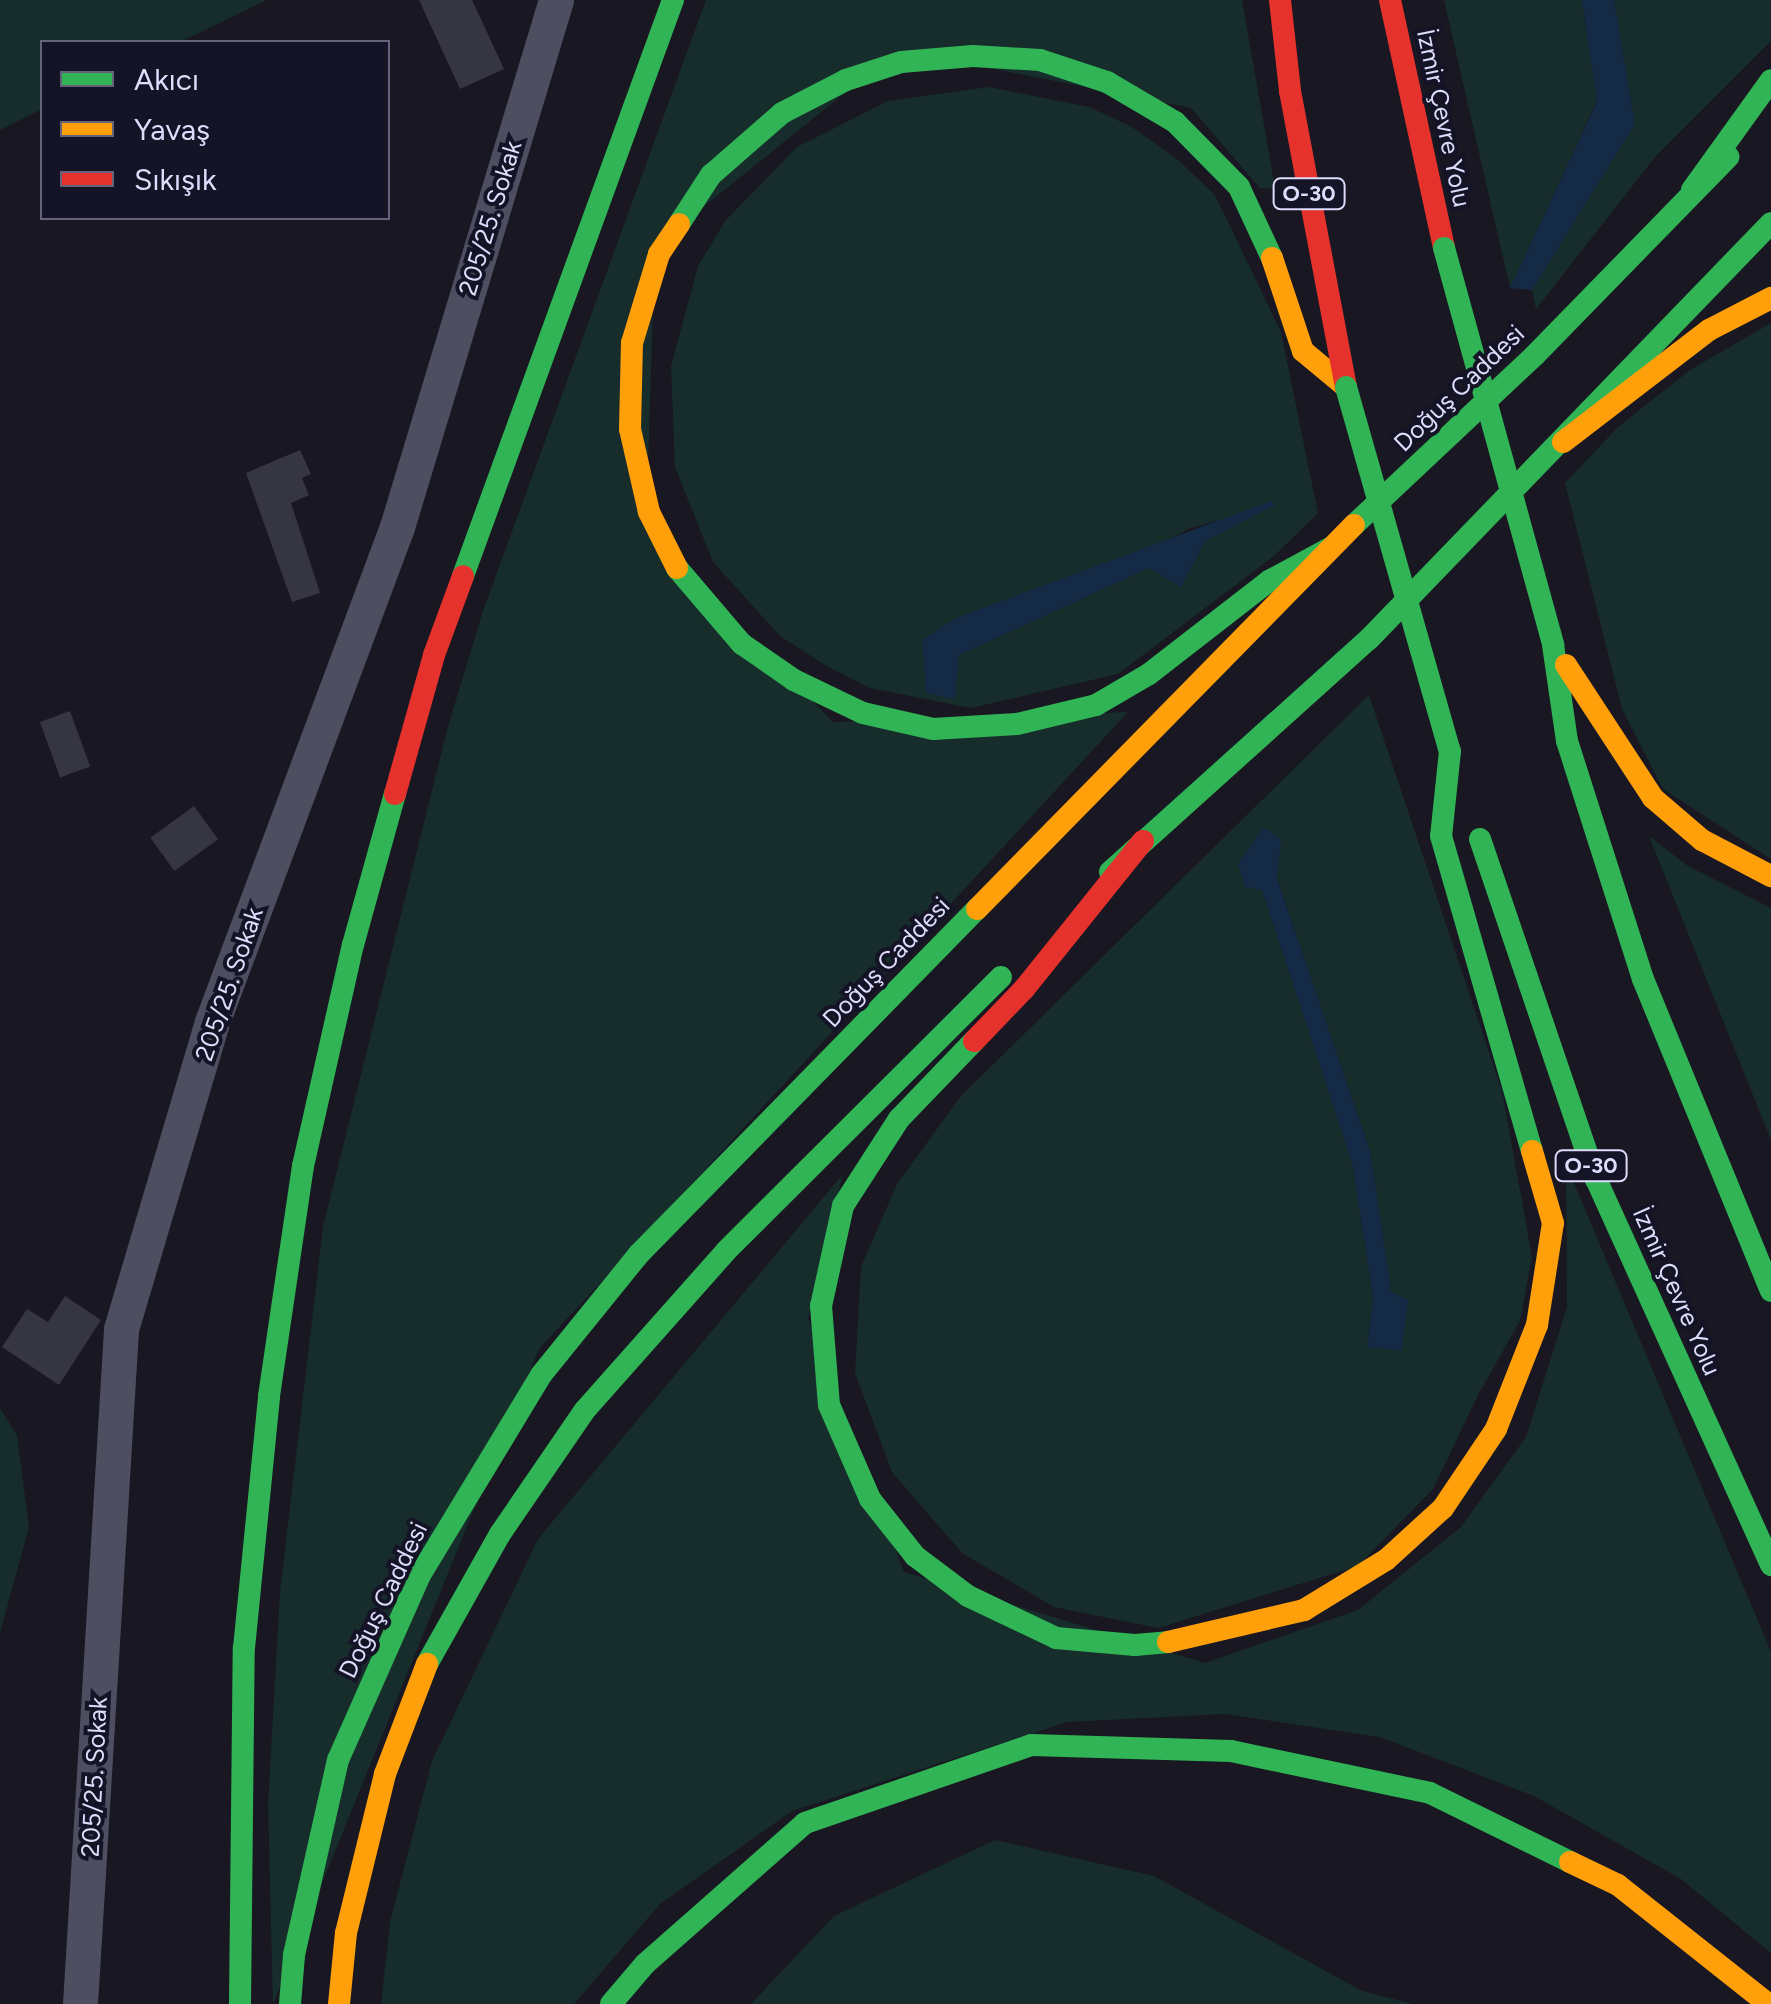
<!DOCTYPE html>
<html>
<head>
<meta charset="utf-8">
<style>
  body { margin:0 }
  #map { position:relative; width:1771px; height:2004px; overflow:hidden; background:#181722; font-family:Figtree,sans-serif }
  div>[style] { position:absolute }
  .green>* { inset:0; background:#172d2c }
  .water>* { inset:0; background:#152b45 }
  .building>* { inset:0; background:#363643; transform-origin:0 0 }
  .street>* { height:35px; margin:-17.5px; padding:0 17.5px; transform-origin:17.5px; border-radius:17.5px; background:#4e4e61 }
  .fast>* { height:22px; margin:-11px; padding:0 11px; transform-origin:11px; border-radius:11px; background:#30b455 }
  .slow>* { height:22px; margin:-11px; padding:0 11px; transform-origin:11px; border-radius:11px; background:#ff9f0a }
  .jam>* { height:22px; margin:-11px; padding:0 11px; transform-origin:11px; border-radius:11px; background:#e5322d }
  .fast-bridge>* { height:22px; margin:-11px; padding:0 11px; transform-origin:11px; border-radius:11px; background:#30b455 }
  span { translate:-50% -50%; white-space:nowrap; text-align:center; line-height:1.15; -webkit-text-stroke:8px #151326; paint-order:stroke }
  .shield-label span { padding:2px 8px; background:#151326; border:2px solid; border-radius:8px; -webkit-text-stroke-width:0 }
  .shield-label { font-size:22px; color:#dddcfb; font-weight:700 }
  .street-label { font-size:25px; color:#dddcfb }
  .legend { position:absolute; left:40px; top:40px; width:350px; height:180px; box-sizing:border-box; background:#151326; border:2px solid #65637b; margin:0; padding:12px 18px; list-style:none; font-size:30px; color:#dddcfb }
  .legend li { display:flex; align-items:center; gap:20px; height:50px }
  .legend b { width:50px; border:2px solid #65637b }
</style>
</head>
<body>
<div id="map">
  <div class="green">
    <i style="clip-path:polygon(0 0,267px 0,180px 42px,42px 42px,42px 109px,0 130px)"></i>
    <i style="clip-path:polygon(706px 0,1242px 0,1275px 188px,1260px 188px,1191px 108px,898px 50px,655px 246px,646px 528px,833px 722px,1128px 712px,539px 1349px,273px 2004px,268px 1804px,280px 1592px,323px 1227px,449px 723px,483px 611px)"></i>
    <i style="clip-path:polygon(1444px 0,1582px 0,1597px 101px,1510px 288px)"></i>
    <i style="clip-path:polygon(1614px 0,1771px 0,1771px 41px,1655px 157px,1536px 309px,1532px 290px,1635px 124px)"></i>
    <i style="clip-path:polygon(evenodd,989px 87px,1089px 107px,1132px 127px,1177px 159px,1215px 195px,1281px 332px,1318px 513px,1274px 556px,1118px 674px,971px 708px,870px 688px,825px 665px,780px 636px,713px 562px,675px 467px,671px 366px,698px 266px,726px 220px,797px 147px,888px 101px,989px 87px,1274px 505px,1205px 541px,1181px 587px,1149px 568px,959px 655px,1190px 528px,1274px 505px)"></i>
    <i style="clip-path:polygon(1771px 323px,1771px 859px,1663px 789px,1622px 709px,1565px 483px,1618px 427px,1690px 370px)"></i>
    <i style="clip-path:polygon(evenodd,1369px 695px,1502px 1091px,1532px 1257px,1520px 1321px,1479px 1393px,1433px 1489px,1358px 1566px,1158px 1628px,1054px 1607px,962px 1553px,892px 1472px,855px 1373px,861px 1267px,897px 1184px,961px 1096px,1369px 695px,1281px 839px,1277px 877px,1371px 1154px,1391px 1292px,1367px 1347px,1373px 1297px,1352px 1163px,1262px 890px,1281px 839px)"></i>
    <i style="clip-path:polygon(1649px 836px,1688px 866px,1771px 908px,1771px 1140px)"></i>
    <i style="clip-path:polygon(1566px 1164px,1771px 1652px,1771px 1953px,1681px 1879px,1534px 1796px,1380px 1737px,1225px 1714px,1067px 1722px,792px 1811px,660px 1904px,574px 2004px,381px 2004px,390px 1922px,432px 1761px,538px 1539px,843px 1174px,808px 1318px,904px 1572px,1205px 1663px,1358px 1610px,1461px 1527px,1526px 1437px,1567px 1307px)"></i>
    <i style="clip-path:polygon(0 1408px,17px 1435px,29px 1527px,0 1633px)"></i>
    <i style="clip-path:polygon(995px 1840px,1154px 1876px,1362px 1991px,1413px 2004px,751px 2004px,834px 1916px)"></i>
  </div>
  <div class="water">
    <i style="clip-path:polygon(1582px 0,1614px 0,1635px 124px,1532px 290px,1510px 288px,1597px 102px)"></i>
    <i style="clip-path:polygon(1271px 501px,1275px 505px,1205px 541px,1181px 587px,1149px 568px,959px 655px,955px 699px,926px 693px,922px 640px,956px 618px)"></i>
    <i style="clip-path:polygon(1263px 827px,1281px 839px,1277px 878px,1371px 1154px,1391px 1292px,1408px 1300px,1402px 1351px,1367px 1347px,1373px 1297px,1352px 1163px,1262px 890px,1245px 887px,1238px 864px)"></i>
  </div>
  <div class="building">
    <i style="clip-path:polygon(419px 0,472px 0,504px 69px,460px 89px)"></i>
    <i style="clip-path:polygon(300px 450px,311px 474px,302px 478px,309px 495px,291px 503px,320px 593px,292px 602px,246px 473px)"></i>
    <i style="left:70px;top:711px;width:59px;height:32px;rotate:70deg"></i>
    <i style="left:194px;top:806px;width:41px;height:54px;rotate:54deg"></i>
    <i style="clip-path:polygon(65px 1296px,101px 1320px,59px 1385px,2px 1347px,27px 1309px,48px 1322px)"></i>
  </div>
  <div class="street">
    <i style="left:80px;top:2004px;width:676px;rotate:-86.52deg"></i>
    <i style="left:121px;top:1329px;width:320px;rotate:-73.5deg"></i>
    <i style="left:212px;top:1022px;width:528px;rotate:-69.51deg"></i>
    <i style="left:397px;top:527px;width:550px;rotate:-73.21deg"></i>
  </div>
  <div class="fast">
    <i style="left:1692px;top:190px;width:135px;rotate:-54.3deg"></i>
    <i style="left:679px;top:224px;width:59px;rotate:-56.9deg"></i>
    <i style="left:711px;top:175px;width:94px;rotate:-41.1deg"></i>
    <i style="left:782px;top:113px;width:72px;rotate:-27.3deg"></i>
    <i style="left:846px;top:80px;width:58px;rotate:-18.1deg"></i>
    <i style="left:901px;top:62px;width:72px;rotate:-4.8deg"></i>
    <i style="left:973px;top:56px;width:67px;rotate:3.4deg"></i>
    <i style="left:1040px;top:60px;width:71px;rotate:18.2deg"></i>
    <i style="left:1107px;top:82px;width:79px;rotate:30.5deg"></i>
    <i style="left:1175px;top:122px;width:91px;rotate:45.4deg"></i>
    <i style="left:1239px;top:187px;width:78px;rotate:65.1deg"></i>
    <i style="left:1354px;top:525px;width:248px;rotate:-43.2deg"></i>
    <i style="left:1535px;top:355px;width:277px;rotate:-45.7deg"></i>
    <i style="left:677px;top:568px;width:100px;rotate:49.5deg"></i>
    <i style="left:742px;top:644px;width:63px;rotate:34.7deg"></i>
    <i style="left:794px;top:680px;width:76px;rotate:25.6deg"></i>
    <i style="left:863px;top:713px;width:72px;rotate:12.9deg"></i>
    <i style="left:933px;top:729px;width:84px;rotate:-3.4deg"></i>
    <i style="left:1017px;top:724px;width:81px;rotate:-13.5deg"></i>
    <i style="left:1096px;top:705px;width:61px;rotate:-30.3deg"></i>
    <i style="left:1149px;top:674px;width:152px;rotate:-37.8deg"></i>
    <i style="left:1269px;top:581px;width:69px;rotate:-28.4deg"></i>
    <i style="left:463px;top:576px;width:613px;rotate:-69.97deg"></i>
    <i style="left:1553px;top:645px;width:97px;rotate:81.7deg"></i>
    <i style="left:1567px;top:741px;width:250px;rotate:72.3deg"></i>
    <i style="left:1643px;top:979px;width:337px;rotate:67.7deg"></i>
    <i style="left:1450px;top:751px;width:85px;rotate:96deg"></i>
    <i style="left:1441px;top:836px;width:328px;rotate:73.9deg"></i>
    <i style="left:1480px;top:839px;width:359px;rotate:71.2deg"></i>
    <i style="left:1596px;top:1179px;width:424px;rotate:65.6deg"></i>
    <i style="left:1110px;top:872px;width:348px;rotate:-42deg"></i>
    <i style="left:1369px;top:639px;width:578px;rotate:-45.98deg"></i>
    <i style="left:974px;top:1041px;width:108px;rotate:133.9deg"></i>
    <i style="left:899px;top:1119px;width:103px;rotate:122.8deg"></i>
    <i style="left:843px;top:1206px;width:102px;rotate:102.4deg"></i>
    <i style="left:821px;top:1306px;width:99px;rotate:85.4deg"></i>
    <i style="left:829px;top:1405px;width:103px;rotate:66.4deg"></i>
    <i style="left:870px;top:1499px;width:73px;rotate:51.7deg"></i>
    <i style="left:915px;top:1556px;width:66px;rotate:37deg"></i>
    <i style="left:968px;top:1596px;width:98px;rotate:25.5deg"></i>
    <i style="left:1056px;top:1638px;width:79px;rotate:5.1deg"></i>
    <i style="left:1135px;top:1645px;width:33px;rotate:-5deg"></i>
    <i style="left:427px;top:1664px;width:149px;rotate:-60.7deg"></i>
    <i style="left:500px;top:1534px;width:150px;rotate:-55.6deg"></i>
    <i style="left:585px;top:1410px;width:213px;rotate:-48.4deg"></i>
    <i style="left:726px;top:1251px;width:388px;rotate:-44.9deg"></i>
    <i style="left:240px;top:2004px;width:356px;rotate:-89.4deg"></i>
    <i style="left:244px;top:1648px;width:253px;rotate:-84.3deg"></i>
    <i style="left:269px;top:1396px;width:232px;rotate:-81.6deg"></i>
    <i style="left:303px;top:1166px;width:227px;rotate:-77.3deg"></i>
    <i style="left:353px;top:945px;width:157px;rotate:-74.5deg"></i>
    <i style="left:290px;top:2004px;width:49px;rotate:-85.3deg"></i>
    <i style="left:294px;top:1955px;width:200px;rotate:-77.3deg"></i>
    <i style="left:338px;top:1760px;width:202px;rotate:-66.1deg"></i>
    <i style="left:420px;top:1575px;width:234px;rotate:-58.8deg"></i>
    <i style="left:541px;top:1375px;width:156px;rotate:-51deg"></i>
    <i style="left:639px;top:1254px;width:483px;rotate:-45.6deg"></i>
    <i style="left:611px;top:2004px;width:52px;rotate:-49.6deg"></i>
    <i style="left:645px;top:1964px;width:213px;rotate:-41.4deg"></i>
    <i style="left:805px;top:1823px;width:239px;rotate:-19deg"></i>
    <i style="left:1031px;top:1745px;width:200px;rotate:1.7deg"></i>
    <i style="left:1231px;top:1751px;width:203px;rotate:11.9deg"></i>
    <i style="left:1430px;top:1793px;width:156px;rotate:26.2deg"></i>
  </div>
  <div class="slow">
    <i style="left:1272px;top:258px;width:98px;rotate:71.6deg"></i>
    <i style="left:1303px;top:351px;width:56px;rotate:39.9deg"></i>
    <i style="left:1563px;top:442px;width:184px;rotate:-37.5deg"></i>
    <i style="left:1709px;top:330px;width:70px;rotate:-27.3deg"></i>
    <i style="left:677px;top:568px;width:63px;rotate:-116.6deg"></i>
    <i style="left:649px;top:512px;width:85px;rotate:-102.9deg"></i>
    <i style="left:630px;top:429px;width:86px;rotate:-88.7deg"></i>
    <i style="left:632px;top:343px;width:93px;rotate:-73.1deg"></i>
    <i style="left:659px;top:254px;width:36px;rotate:-56deg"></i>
    <i style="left:1566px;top:665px;width:159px;rotate:56.8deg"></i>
    <i style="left:1653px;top:798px;width:65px;rotate:40.6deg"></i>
    <i style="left:1702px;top:840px;width:78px;rotate:27.6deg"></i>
    <i style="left:977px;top:909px;width:538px;rotate:-45.53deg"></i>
    <i style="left:1168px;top:1642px;width:140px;rotate:-13.2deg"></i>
    <i style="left:1304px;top:1610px;width:96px;rotate:-31.4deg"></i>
    <i style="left:1386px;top:1560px;width:77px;rotate:-42.4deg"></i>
    <i style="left:1443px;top:1508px;width:95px;rotate:-56.1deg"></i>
    <i style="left:1496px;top:1429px;width:112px;rotate:-68.5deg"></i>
    <i style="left:1537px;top:1325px;width:103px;rotate:-81.1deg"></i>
    <i style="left:1553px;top:1223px;width:75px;rotate:-106.3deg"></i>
    <i style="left:1570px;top:1862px;width:53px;rotate:25.6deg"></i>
    <i style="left:1618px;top:1885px;width:191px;rotate:38.4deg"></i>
    <i style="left:339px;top:2004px;width:71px;rotate:-84.4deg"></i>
    <i style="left:346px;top:1933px;width:164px;rotate:-76.2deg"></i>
    <i style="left:385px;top:1774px;width:118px;rotate:-69.1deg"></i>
  </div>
  <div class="jam">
    <i style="left:1280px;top:0;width:92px;rotate:83.7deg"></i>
    <i style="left:1290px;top:91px;width:301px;rotate:79.3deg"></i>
    <i style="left:1390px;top:0;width:254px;rotate:77.7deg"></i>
    <i style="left:395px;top:794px;width:144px;rotate:-74.3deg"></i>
    <i style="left:434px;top:655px;width:84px;rotate:-69.8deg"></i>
    <i style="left:974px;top:1041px;width:72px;rotate:-46.1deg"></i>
    <i style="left:1024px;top:989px;width:190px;rotate:-51.2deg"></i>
  </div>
  <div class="fast-bridge">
    <i style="left:1444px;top:248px;width:412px;rotate:74.6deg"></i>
    <i style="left:1346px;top:387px;width:379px;rotate:74.1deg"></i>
  </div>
  <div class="shield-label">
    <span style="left:1309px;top:194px">O-30</span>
    <span style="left:1591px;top:1166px">O-30</span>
  </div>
  <div class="street-label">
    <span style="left:1444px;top:118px;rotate:78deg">İzmir Çevre Yolu</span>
    <span style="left:490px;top:218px;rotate:-73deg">205/25. Sokak</span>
    <span style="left:1459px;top:388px;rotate:-44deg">Doğuş Caddesi</span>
    <span style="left:886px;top:962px;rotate:-46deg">Doğuş Caddesi</span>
    <span style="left:229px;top:984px;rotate:-71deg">205/25. Sokak</span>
    <span style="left:1677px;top:1291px;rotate:66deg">İzmir Çevre Yolu</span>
    <span style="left:383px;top:1600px;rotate:-64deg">Doğuş Caddesi</span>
    <span style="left:94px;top:1777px;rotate:-87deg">205/25. Sokak</span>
  </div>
  <ul class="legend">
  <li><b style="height:12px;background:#30b455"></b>Akıcı</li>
  <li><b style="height:12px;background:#ff9f0a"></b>Yavaş</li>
  <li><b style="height:12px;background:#e5322d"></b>Sıkışık</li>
  </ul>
</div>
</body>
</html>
